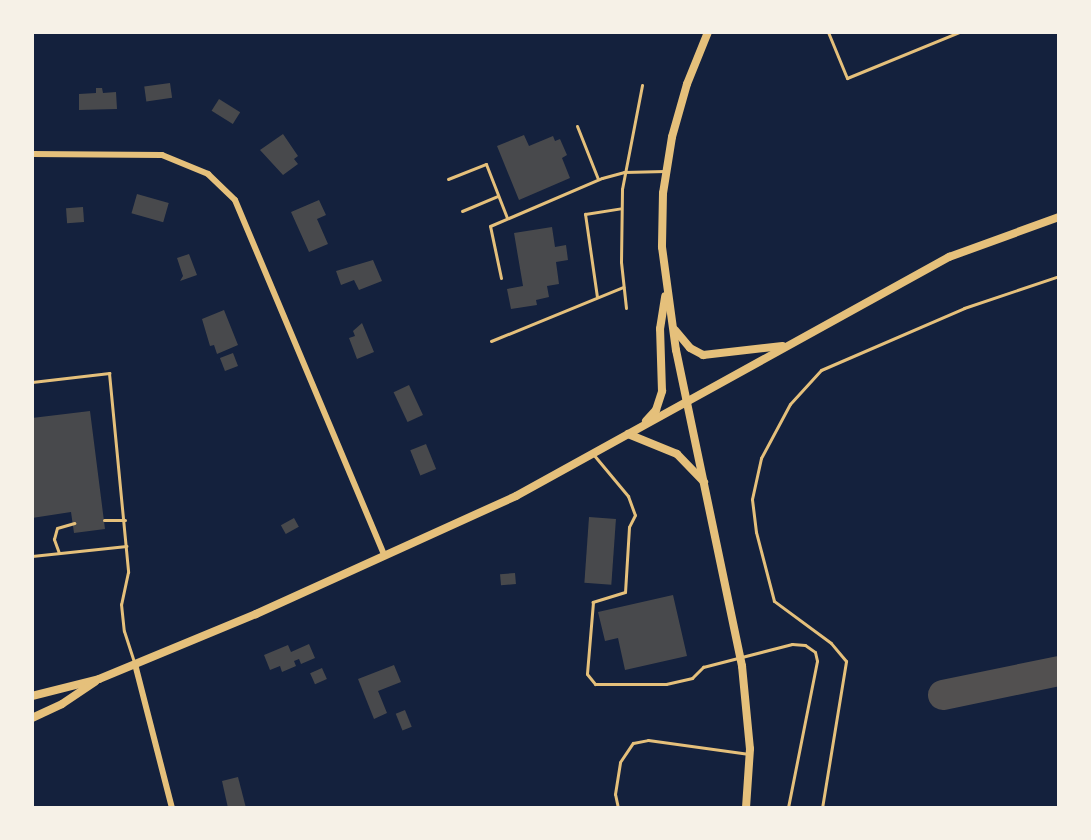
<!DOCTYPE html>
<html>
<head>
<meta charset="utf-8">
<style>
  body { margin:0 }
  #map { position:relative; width:1091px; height:840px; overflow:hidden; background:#14213d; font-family:"Nunito Sans",sans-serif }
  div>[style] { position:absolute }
  .taxiway>* { height:30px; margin:-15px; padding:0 15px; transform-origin:15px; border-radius:15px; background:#525050 }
  .building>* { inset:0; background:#48494c; transform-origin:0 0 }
  .service>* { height:3px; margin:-1.5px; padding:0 1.5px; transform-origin:1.5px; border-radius:1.5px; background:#e5c07b }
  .minor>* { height:6px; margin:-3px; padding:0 3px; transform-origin:3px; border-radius:3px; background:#e5c07b }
  .secondary>* { height:8px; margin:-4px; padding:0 4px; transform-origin:4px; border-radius:4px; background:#e5c07b }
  span { translate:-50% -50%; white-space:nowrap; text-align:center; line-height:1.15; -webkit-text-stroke:7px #f6f1e7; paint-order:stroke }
  .frame { position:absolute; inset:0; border:34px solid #f6f1e7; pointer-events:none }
</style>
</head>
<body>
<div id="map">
  <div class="taxiway">
    <i style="left:943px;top:695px;width:118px;rotate:-11.7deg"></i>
  </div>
  <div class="building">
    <i style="left:170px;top:83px;width:15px;height:26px;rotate:82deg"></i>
    <i style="clip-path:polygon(96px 88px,102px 88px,103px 93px,116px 92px,117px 109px,79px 110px,79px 94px,96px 93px)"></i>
    <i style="left:219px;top:99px;width:25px;height:14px;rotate:32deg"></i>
    <i style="clip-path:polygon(283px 134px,298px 156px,294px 159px,298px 164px,283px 175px,260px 150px)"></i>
    <i style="clip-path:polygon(524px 135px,529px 146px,553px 136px,555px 141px,560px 139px,567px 155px,562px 158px,570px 178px,519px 200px,497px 146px)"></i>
    <i style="left:137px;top:194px;width:33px;height:20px;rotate:16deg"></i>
    <i style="clip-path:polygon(319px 200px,326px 215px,317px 219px,328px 244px,309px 252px,291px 212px)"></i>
    <i style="left:83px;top:207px;width:15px;height:17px;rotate:86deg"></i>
    <i style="clip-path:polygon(552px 227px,555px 247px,566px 245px,568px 260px,556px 262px,559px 284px,547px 286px,549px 297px,536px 300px,537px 305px,511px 309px,507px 289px,523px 286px,514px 233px)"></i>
    <i style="clip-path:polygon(189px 254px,197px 275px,180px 281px,183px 276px,177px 258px)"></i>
    <i style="clip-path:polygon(373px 260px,382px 281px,359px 290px,354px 280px,341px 285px,336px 271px)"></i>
    <i style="clip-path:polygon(224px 310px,238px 345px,217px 354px,214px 345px,210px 346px,202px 319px)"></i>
    <i style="clip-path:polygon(362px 323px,374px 352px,357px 359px,349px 338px,355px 336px,353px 331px)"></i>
    <i style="left:233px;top:353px;width:14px;height:14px;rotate:69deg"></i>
    <i style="left:409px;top:385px;width:33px;height:17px;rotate:65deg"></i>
    <i style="clip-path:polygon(90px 411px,105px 529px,74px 533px,71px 512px,32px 518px,32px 418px)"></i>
    <i style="left:426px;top:444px;width:27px;height:17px;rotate:68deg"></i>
    <i style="left:589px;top:517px;width:27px;height:66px;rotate:4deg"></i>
    <i style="left:294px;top:518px;width:10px;height:15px;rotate:61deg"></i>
    <i style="left:515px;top:573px;width:11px;height:15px;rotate:85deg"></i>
    <i style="clip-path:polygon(673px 595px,687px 656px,625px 670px,618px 638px,605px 641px,598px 612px)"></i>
    <i style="clip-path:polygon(309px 644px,315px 658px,301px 664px,299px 659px,294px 661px,296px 666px,282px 672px,280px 666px,270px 670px,264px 655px,288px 645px,291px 652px)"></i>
    <i style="clip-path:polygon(394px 665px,401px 682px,378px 691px,387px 713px,374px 719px,358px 679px)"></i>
    <i style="left:322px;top:668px;width:12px;height:13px;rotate:66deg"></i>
    <i style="left:405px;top:710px;width:18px;height:10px;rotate:68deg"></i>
    <i style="clip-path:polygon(238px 777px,246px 808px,228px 808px,222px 781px)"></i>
  </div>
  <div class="service">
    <i style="left:828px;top:32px;width:50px;rotate:67.6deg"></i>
    <i style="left:847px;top:78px;width:121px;rotate:-22.3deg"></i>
    <i style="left:577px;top:126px;width:57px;rotate:68.4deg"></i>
    <i style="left:448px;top:179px;width:41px;rotate:-21.5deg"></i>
    <i style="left:486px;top:164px;width:58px;rotate:68.7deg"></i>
    <i style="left:462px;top:211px;width:39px;rotate:-23deg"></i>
    <i style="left:501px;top:278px;width:53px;rotate:-101.9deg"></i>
    <i style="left:490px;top:226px;width:122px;rotate:-23.2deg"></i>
    <i style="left:602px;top:178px;width:23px;rotate:-15deg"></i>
    <i style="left:624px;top:172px;width:41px;rotate:-1.4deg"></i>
    <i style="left:597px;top:297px;width:84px;rotate:-98.2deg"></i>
    <i style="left:585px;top:214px;width:36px;rotate:-9deg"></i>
    <i style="left:626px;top:308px;width:46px;rotate:-96.2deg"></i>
    <i style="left:621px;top:262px;width:73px;rotate:-89.2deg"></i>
    <i style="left:622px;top:189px;width:106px;rotate:-79.1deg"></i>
    <i style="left:491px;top:341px;width:143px;rotate:-22.2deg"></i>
    <i style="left:32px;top:382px;width:78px;rotate:-6.7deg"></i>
    <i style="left:109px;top:373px;width:200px;rotate:84.5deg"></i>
    <i style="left:128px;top:572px;width:33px;rotate:102deg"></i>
    <i style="left:121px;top:604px;width:27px;rotate:84deg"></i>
    <i style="left:124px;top:631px;width:32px;rotate:72deg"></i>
    <i style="left:593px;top:454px;width:55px;rotate:50.2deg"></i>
    <i style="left:628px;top:496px;width:20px;rotate:70deg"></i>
    <i style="left:635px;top:515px;width:13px;rotate:117deg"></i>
    <i style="left:629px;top:527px;width:65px;rotate:93.5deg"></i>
    <i style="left:625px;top:592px;width:34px;rotate:163deg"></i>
    <i style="left:593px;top:602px;width:72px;rotate:94.8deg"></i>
    <i style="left:587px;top:674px;width:13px;rotate:51deg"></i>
    <i style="left:595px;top:684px;width:71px"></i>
    <i style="left:666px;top:684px;width:27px;rotate:-13deg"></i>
    <i style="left:692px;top:678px;width:16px;rotate:-45deg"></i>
    <i style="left:703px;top:667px;width:92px;rotate:-14.5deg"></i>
    <i style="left:792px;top:644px;width:13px;rotate:4deg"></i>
    <i style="left:805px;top:645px;width:12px;rotate:35deg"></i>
    <i style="left:815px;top:652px;width:9px;rotate:77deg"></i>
    <i style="left:817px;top:661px;width:150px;rotate:101.2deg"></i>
    <i style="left:104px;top:520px;width:21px"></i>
    <i style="left:59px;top:553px;width:15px;rotate:-110deg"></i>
    <i style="left:54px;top:539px;width:11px;rotate:-75deg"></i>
    <i style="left:57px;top:528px;width:18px;rotate:-16deg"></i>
    <i style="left:32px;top:556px;width:95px;rotate:-6.1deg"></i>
    <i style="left:618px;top:808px;width:14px;rotate:-102deg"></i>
    <i style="left:615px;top:794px;width:32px;rotate:-81deg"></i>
    <i style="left:620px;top:762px;width:23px;rotate:-56deg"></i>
    <i style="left:633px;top:743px;width:15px;rotate:-11deg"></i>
    <i style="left:648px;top:740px;width:102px;rotate:7.9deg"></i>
    <i style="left:822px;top:808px;width:149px;rotate:-80.7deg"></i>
    <i style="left:846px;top:661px;width:23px;rotate:-130deg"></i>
    <i style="left:831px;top:643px;width:71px;rotate:-143.6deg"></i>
    <i style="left:774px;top:601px;width:71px;rotate:-104.6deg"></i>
    <i style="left:756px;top:532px;width:33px;rotate:-97deg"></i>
    <i style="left:752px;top:499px;width:42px;rotate:-77.6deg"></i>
    <i style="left:761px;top:458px;width:61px;rotate:-61.8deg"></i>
    <i style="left:790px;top:404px;width:46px;rotate:-47.6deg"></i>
    <i style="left:821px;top:370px;width:156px;rotate:-23.4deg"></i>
    <i style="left:964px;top:308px;width:100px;rotate:-18.6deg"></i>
  </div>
  <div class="minor">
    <i style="left:32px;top:154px;width:130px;rotate:0.4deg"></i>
    <i style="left:162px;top:155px;width:50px;rotate:22.4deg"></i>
    <i style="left:208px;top:174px;width:37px;rotate:44deg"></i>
    <i style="left:235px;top:200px;width:386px;rotate:67.2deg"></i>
    <i style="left:135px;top:664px;width:149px;rotate:75.6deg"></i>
  </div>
  <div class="secondary">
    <i style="left:708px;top:32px;width:56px;rotate:112deg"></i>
    <i style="left:687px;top:84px;width:55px;rotate:105.8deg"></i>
    <i style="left:672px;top:137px;width:57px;rotate:99.1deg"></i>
    <i style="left:663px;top:193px;width:54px;rotate:91.1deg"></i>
    <i style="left:662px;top:247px;width:104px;rotate:82.3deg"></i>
    <i style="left:676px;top:350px;width:323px;rotate:78.2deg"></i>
    <i style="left:742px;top:666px;width:83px;rotate:84.5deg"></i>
    <i style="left:750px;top:749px;width:59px;rotate:93.9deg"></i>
    <i style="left:675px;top:330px;width:23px;rotate:50deg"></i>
    <i style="left:690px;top:348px;width:15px;rotate:28deg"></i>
    <i style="left:703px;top:355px;width:80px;rotate:-6.5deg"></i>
    <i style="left:646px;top:421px;width:15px;rotate:-48deg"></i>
    <i style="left:656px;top:410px;width:20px;rotate:-72deg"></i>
    <i style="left:662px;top:391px;width:62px;rotate:-91.8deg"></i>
    <i style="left:660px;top:329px;width:33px;rotate:-81deg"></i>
    <i style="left:628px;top:434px;width:53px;rotate:22.2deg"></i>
    <i style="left:677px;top:454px;width:39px;rotate:46deg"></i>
    <i style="left:32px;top:696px;width:69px;rotate:-14.2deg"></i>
    <i style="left:99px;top:679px;width:170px;rotate:-22.5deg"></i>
    <i style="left:256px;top:614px;width:286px;rotate:-24.4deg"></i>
    <i style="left:516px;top:496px;width:495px;rotate:-28.9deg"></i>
    <i style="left:949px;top:257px;width:117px;rotate:-20deg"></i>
    <i style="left:32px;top:718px;width:33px;rotate:-25deg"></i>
    <i style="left:62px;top:704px;width:40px;rotate:-34deg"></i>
  </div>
  <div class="frame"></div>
</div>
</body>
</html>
